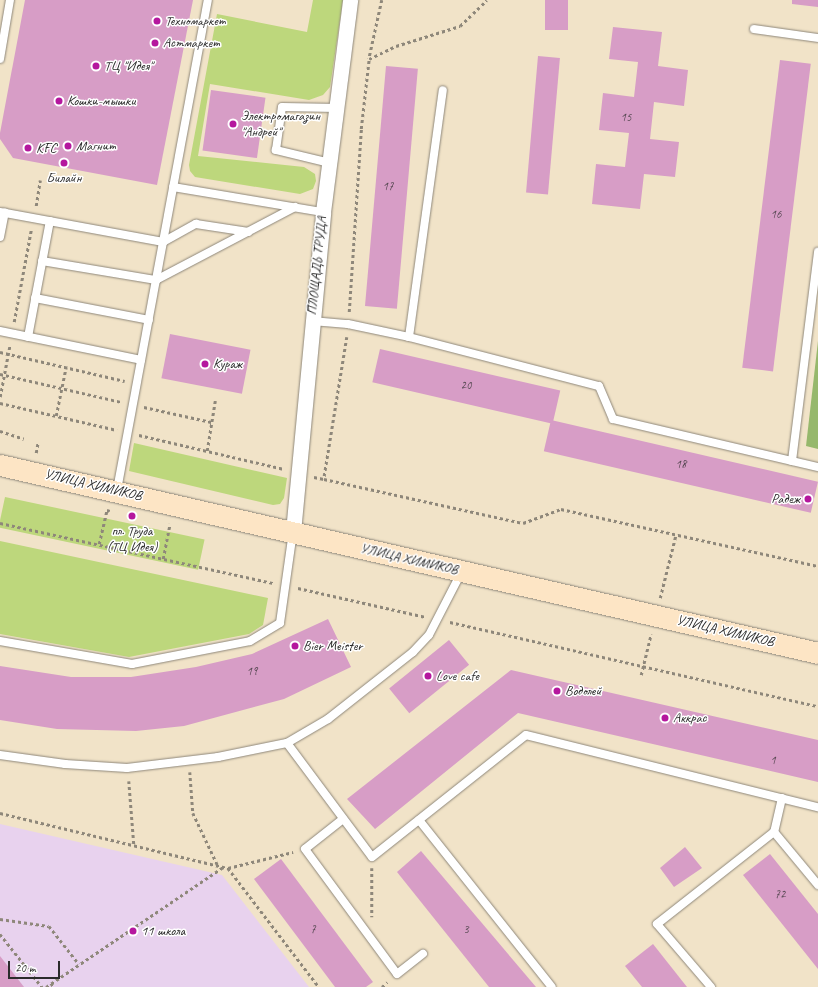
<!DOCTYPE html>
<html>
<head>
<meta charset="utf-8">
<style>
  body { margin:0 }
  #map { position:relative; width:818px; height:987px; overflow:hidden; background:#f1e3c8; font-family:Caveat,sans-serif }
  div>[style] { position:absolute }
  .built>* { inset:0; background:#e8d2ee }
  .green>* { inset:0; background:#bdd77c; transform-origin:0 0 }
  .forest>* { inset:0; background:#96b86c }
  .building>* { inset:0; background:#d79dc6; transform-origin:0 0 }
  .path>* { height:2.5px; margin-top:-1.25px; transform-origin:0; background:repeating-linear-gradient(90deg,#8e877a 0 3px,transparent 0 6px) }
  .roads { filter:drop-shadow(0 0 1px #8e877a) drop-shadow(0 0 1px #8e877a) }
  .lane>* { height:8px; margin:-4px; padding:0 4px; transform-origin:4px; border-radius:4px; background:#fff }
  .street>* { height:15px; margin:-7.5px; padding:0 7.5px; transform-origin:7.5px; border-radius:7.5px; background:#fff }
  .secondary>* { height:21px; margin:-10.5px; padding:0 10.5px; transform-origin:10.5px; border-radius:10.5px; background:#fde5c5 }
  .dots>* { width:11px; height:11px; translate:-50% -50%; box-sizing:border-box; border:2px solid #fff; border-radius:50% }
  span { translate:-50% -50%; white-space:nowrap; text-align:center; line-height:1.15; -webkit-text-stroke:3px #fff; paint-order:stroke }
  .number-label { font-size:12px; color:#564852 }
  .number-label span { -webkit-text-stroke-width:0 }
  .poi-label { font-size:14px; color:#2b2b2b }
  .left { translate:0 -50%; text-align:left }
  .right { translate:-100% -50%; text-align:right }
  .street-label { font-size:14px; color:#2b2b2b }
  .scale { position:absolute; left:8px; top:961px; width:52px; height:18px; box-sizing:border-box; border:2px solid #2b2b2b; border-top:0; padding-left:5px; font-size:12px; line-height:14px; white-space:nowrap; color:#2b2b2b; -webkit-text-stroke:3px #fff; paint-order:stroke }
</style>
</head>
<body>
<div id="map">
  <div class="built">
    <i style="clip-path:polygon(0 824px,222px 875px,309px 987px,0 987px)"></i>
  </div>
  <div class="green">
    <i style="clip-path:polygon(313px 0,343px 0,330px 87px,323px 95px,309px 100px,210px 84px,198px 156px,304px 167px,315px 174px,316px 181px,313px 189px,300px 194px,195px 177px,190px 171px,189px 165px,217px 14px,307px 32px)"></i>
    <i style="clip-path:polygon(134px 443px,287px 478px,284px 498px,280px 504px,273px 505px,129px 471px)"></i>
    <i style="left:5px;top:497px;width:204px;height:31px;rotate:12deg"></i>
    <i style="clip-path:polygon(0 541px,268px 598px,263px 625px,249px 634px,129px 657px,0 634px)"></i>
  </div>
  <div class="forest">
    <i style="clip-path:polygon(818px 341px,818px 449px,806px 446px)"></i>
  </div>
  <div class="building">
    <i style="clip-path:polygon(25px 0,193px 0,157px 185px,13px 158px,0 139px,0 133px)"></i>
    <i style="left:545px;top:0;width:23px;height:30px"></i>
    <i style="clip-path:polygon(792px 0,818px 0,818px 7px,792px 4px)"></i>
    <i style="clip-path:polygon(613px 27px,662px 32px,658px 66px,688px 70px,684px 106px,654px 102px,650px 139px,679px 142px,675px 177px,644px 174px,640px 209px,592px 204px,596px 164px,625px 167px,629px 133px,599px 130px,603px 93px,634px 97px,638px 62px,609px 59px)"></i>
    <i style="left:538px;top:56px;width:22px;height:137px;rotate:5deg"></i>
    <i style="left:780px;top:60px;width:31px;height:310px;rotate:7deg"></i>
    <i style="left:386px;top:66px;width:32px;height:241px;rotate:5deg"></i>
    <i style="left:211px;top:90px;width:55px;height:61px;rotate:8deg"></i>
    <i style="left:170px;top:334px;width:82px;height:45px;rotate:11deg"></i>
    <i style="left:380px;top:349px;width:185px;height:34px;rotate:13deg"></i>
    <i style="left:551px;top:420px;width:274px;height:32px;rotate:13deg"></i>
    <i style="clip-path:polygon(328px 619px,351px 667px,284px 699px,184px 726px,136px 731px,57px 729px,0 720px,0 666px,71px 677px,131px 677px,196px 667px,252px 654px)"></i>
    <i style="left:449px;top:640px;width:32px;height:77px;rotate:51deg"></i>
    <i style="clip-path:polygon(511px 670px,818px 740px,818px 782px,518px 713px,375px 829px,347px 799px)"></i>
    <i style="clip-path:polygon(685px 847px,702px 868px,674px 887px,660px 868px)"></i>
    <i style="clip-path:polygon(421px 851px,536px 987px,489px 987px,397px 872px)"></i>
    <i style="clip-path:polygon(770px 854px,818px 914px,818px 969px,743px 875px)"></i>
    <i style="clip-path:polygon(281px 859px,373px 982px,366px 987px,335px 987px,254px 879px)"></i>
    <i style="clip-path:polygon(653px 944px,687px 987px,642px 987px,625px 966px)"></i>
    <i style="clip-path:polygon(0 956px,24px 987px,0 987px)"></i>
  </div>
  <div class="path">
    <i style="left:382px;top:0;width:60px;rotate:102.4deg"></i>
    <i style="left:369px;top:59px;width:30px;rotate:-26deg"></i>
    <i style="left:396px;top:46px;width:67px;rotate:-17.4deg"></i>
    <i style="left:460px;top:26px;width:37px;rotate:-44deg"></i>
    <i style="left:36px;top:206px;width:26px;rotate:-81deg"></i>
    <i style="left:349px;top:312px;width:183px;rotate:-86.2deg"></i>
    <i style="left:361px;top:129px;width:70px;rotate:-83.5deg"></i>
    <i style="left:14px;top:322px;width:94px;rotate:-79.5deg"></i>
    <i style="left:347px;top:337px;width:144px;rotate:99.2deg"></i>
    <i style="left:324px;top:479px;width:204px;rotate:12.5deg"></i>
    <i style="left:523px;top:523px;width:40px;rotate:-20.2deg"></i>
    <i style="left:561px;top:509px;width:263px;rotate:12.5deg"></i>
    <i style="left:0;top:352px;width:128px;rotate:13.1deg"></i>
    <i style="left:0;top:374px;width:124px;rotate:13deg"></i>
    <i style="left:0;top:397px;width:54px;rotate:-79.3deg"></i>
    <i style="left:0;top:403px;width:120px;rotate:13deg"></i>
    <i style="left:144px;top:407px;width:69px;rotate:12.6deg"></i>
    <i style="left:56px;top:416px;width:50px;rotate:-78.5deg"></i>
    <i style="left:0;top:431px;width:25px;rotate:18deg"></i>
    <i style="left:139px;top:435px;width:149px;rotate:13.2deg"></i>
    <i style="left:207px;top:451px;width:51px;rotate:-80.9deg"></i>
    <i style="left:36px;top:453px;width:11px;rotate:-80deg"></i>
    <i style="left:314px;top:477px;width:10px;rotate:11deg"></i>
    <i style="left:0;top:523px;width:280px;rotate:12.4deg"></i>
    <i style="left:99px;top:544px;width:35px;rotate:-77deg"></i>
    <i style="left:107px;top:510px;width:3px;rotate:18deg"></i>
    <i style="left:163px;top:559px;width:36px;rotate:-79deg"></i>
    <i style="left:298px;top:588px;width:131px;rotate:12.8deg"></i>
    <i style="left:660px;top:598px;width:66px;rotate:-76deg"></i>
    <i style="left:450px;top:622px;width:377px;rotate:12.9deg"></i>
    <i style="left:641px;top:675px;width:42px;rotate:-76.3deg"></i>
    <i style="left:190px;top:772px;width:41px;rotate:85.8deg"></i>
    <i style="left:193px;top:813px;width:59px;rotate:64.7deg"></i>
    <i style="left:129px;top:781px;width:64px;rotate:85.5deg"></i>
    <i style="left:0;top:813px;width:235px;rotate:13.6deg"></i>
    <i style="left:228px;top:868px;width:67px;rotate:-13.8deg"></i>
    <i style="left:228px;top:868px;width:150px;rotate:52.6deg"></i>
    <i style="left:372px;top:868px;width:49px;rotate:90deg"></i>
    <i style="left:0;top:919px;width:49px;rotate:8.1deg"></i>
    <i style="left:49px;top:926px;width:48px;rotate:51.7deg"></i>
    <i style="left:0;top:934px;width:68px;rotate:51.6deg"></i>
    <i style="left:51px;top:983px;width:5px;rotate:53deg"></i>
    <i style="left:46px;top:987px;width:214px;rotate:-34.1deg"></i>
    <i style="left:382px;top:987px;width:7px;rotate:-45deg"></i>
  </div>
  <div class="roads">
    <div class="lane">
      <i style="left:754px;top:29px;width:65px;rotate:8deg"></i>
      <i style="left:0;top:59px;width:60px;rotate:-80.4deg"></i>
      <i style="left:330px;top:163px;width:56px;rotate:-166.5deg"></i>
      <i style="left:276px;top:150px;width:43px;rotate:-82.1deg"></i>
      <i style="left:282px;top:107px;width:55px;rotate:1deg"></i>
      <i style="left:173px;top:187px;width:152px;rotate:9.5deg"></i>
      <i style="left:0;top:212px;width:166px;rotate:10.4deg"></i>
      <i style="left:163px;top:242px;width:38px;rotate:-29deg"></i>
      <i style="left:196px;top:224px;width:53px;rotate:8.7deg"></i>
      <i style="left:0;top:237px;width:25px;rotate:-79deg"></i>
      <i style="left:42px;top:261px;width:116px;rotate:9.5deg"></i>
      <i style="left:156px;top:280px;width:157px;rotate:-27.7deg"></i>
      <i style="left:35px;top:298px;width:116px;rotate:10.9deg"></i>
      <i style="left:312px;top:321px;width:36px;rotate:5deg"></i>
      <i style="left:348px;top:324px;width:62px;rotate:12deg"></i>
      <i style="left:409px;top:337px;width:196px;rotate:14.5deg"></i>
      <i style="left:599px;top:386px;width:36px;rotate:67deg"></i>
      <i style="left:613px;top:419px;width:211px;rotate:13.2deg"></i>
      <i style="left:0;top:331px;width:144px;rotate:11.6deg"></i>
      <i style="left:28px;top:337px;width:118px;rotate:-79.3deg"></i>
      <i style="left:409px;top:337px;width:249px;rotate:-82.2deg"></i>
      <i style="left:792px;top:461px;width:211px;rotate:-82.9deg"></i>
      <i style="left:117px;top:490px;width:498px;rotate:-79.5deg"></i>
      <i style="left:0;top:641px;width:134px;rotate:9.9deg"></i>
      <i style="left:132px;top:664px;width:120px;rotate:-11deg"></i>
      <i style="left:250px;top:641px;width:35px;rotate:-31deg"></i>
      <i style="left:280px;top:623px;width:92px;rotate:-81.9deg"></i>
      <i style="left:287px;top:743px;width:142px;rotate:53.3deg"></i>
      <i style="left:372px;top:857px;width:196px;rotate:-38.4deg"></i>
      <i style="left:526px;top:735px;width:301px;rotate:13.9deg"></i>
      <i style="left:0;top:755px;width:66px;rotate:7.9deg"></i>
      <i style="left:65px;top:764px;width:62px;rotate:3.7deg"></i>
      <i style="left:127px;top:768px;width:92px;rotate:-6.9deg"></i>
      <i style="left:218px;top:757px;width:70px;rotate:-11.5deg"></i>
      <i style="left:287px;top:743px;width:48px;rotate:-30.3deg"></i>
      <i style="left:328px;top:719px;width:108px;rotate:-38.2deg"></i>
      <i style="left:413px;top:652px;width:23px;rotate:-47deg"></i>
      <i style="left:429px;top:635px;width:72px;rotate:-62.7deg"></i>
      <i style="left:782px;top:798px;width:35px;rotate:103deg"></i>
      <i style="left:774px;top:832px;width:69px;rotate:50.3deg"></i>
      <i style="left:343px;top:819px;width:48px;rotate:141.7deg"></i>
      <i style="left:305px;top:849px;width:155px;rotate:53.6deg"></i>
      <i style="left:397px;top:974px;width:33px;rotate:-38deg"></i>
      <i style="left:419px;top:820px;width:213px;rotate:51.5deg"></i>
      <i style="left:711px;top:987px;width:83px;rotate:-130.6deg"></i>
      <i style="left:657px;top:924px;width:149px;rotate:-38.2deg"></i>
    </div>
    <div class="street">
      <i style="left:293px;top:532px;width:321px;rotate:-84.6deg"></i>
      <i style="left:323px;top:212px;width:214px;rotate:-82.7deg"></i>
    </div>
    <div class="secondary">
      <i style="left:0;top:465px;width:839px;rotate:12.94deg"></i>
    </div>
  </div>
  <div class="dots">
    <i style="left:157px;top:21px;background:#b5179e"></i>
    <i style="left:155px;top:43px;background:#b5179e"></i>
    <i style="left:96px;top:66px;background:#b5179e"></i>
    <i style="left:59px;top:101px;background:#b5179e"></i>
    <i style="left:233px;top:124px;background:#b5179e"></i>
    <i style="left:68px;top:146px;background:#b5179e"></i>
    <i style="left:28px;top:148px;background:#b5179e"></i>
    <i style="left:64px;top:163px;background:#b5179e"></i>
    <i style="left:205px;top:364px;background:#b5179e"></i>
    <i style="left:808px;top:499px;background:#b5179e"></i>
    <i style="left:132px;top:516px;background:#b5179e"></i>
    <i style="left:295px;top:646px;background:#b5179e"></i>
    <i style="left:428px;top:676px;background:#b5179e"></i>
    <i style="left:557px;top:691px;background:#b5179e"></i>
    <i style="left:665px;top:718px;background:#b5179e"></i>
    <i style="left:133px;top:931px;background:#b5179e"></i>
  </div>
  <div class="number-label">
    <span style="left:626px;top:118px">15</span>
    <span style="left:388px;top:187px">17</span>
    <span style="left:776px;top:215px">16</span>
    <span style="left:466px;top:386px">20</span>
    <span style="left:681px;top:465px">18</span>
    <span style="left:252px;top:672px">19</span>
    <span style="left:773px;top:761px">1</span>
    <span style="left:780px;top:895px">72</span>
    <span style="left:313px;top:930px">7</span>
    <span style="left:466px;top:930px">3</span>
  </div>
  <div class="poi-label">
    <span class="left" style="left:165px;top:21px">Техномаркет</span>
    <span class="left" style="left:163px;top:43px">Астмаркет</span>
    <span class="left" style="left:104px;top:66px">ТЦ "Идея"</span>
    <span class="left" style="left:67px;top:101px">Кошки-мышки</span>
    <span class="left" style="left:241px;top:124px">Электромагазин<br>"Андрей"</span>
    <span class="left" style="left:76px;top:146px">Магнит</span>
    <span class="left" style="left:36px;top:148px">KFC</span>
    <span style="left:64px;top:178px">Билайн</span>
    <span class="left" style="left:213px;top:364px">Кураж</span>
    <span class="right" style="left:800px;top:499px">Радеж</span>
    <span style="left:132px;top:539px">пл. Труда<br>(ТЦ Идея)</span>
    <span class="left" style="left:303px;top:646px">Bier Meister</span>
    <span class="left" style="left:436px;top:676px">Love cafe</span>
    <span class="left" style="left:565px;top:691px">Водолей</span>
    <span class="left" style="left:673px;top:718px">Аккрас</span>
    <span class="left" style="left:141px;top:931px">11 школа</span>
  </div>
  <div class="street-label">
    <span style="left:317px;top:266px;rotate:-84deg">ПЛОЩАДЬ ТРУДА</span>
    <span style="left:93px;top:485px;rotate:13deg">УЛИЦА ХИМИКОВ</span>
    <span style="left:409px;top:559px;rotate:13deg">УЛИЦА ХИМИКОВ</span>
    <span style="left:725px;top:631px;rotate:13deg">УЛИЦА ХИМИКОВ</span>
  </div>
  <div class="scale">20 m</div>
</div>
</body>
</html>
